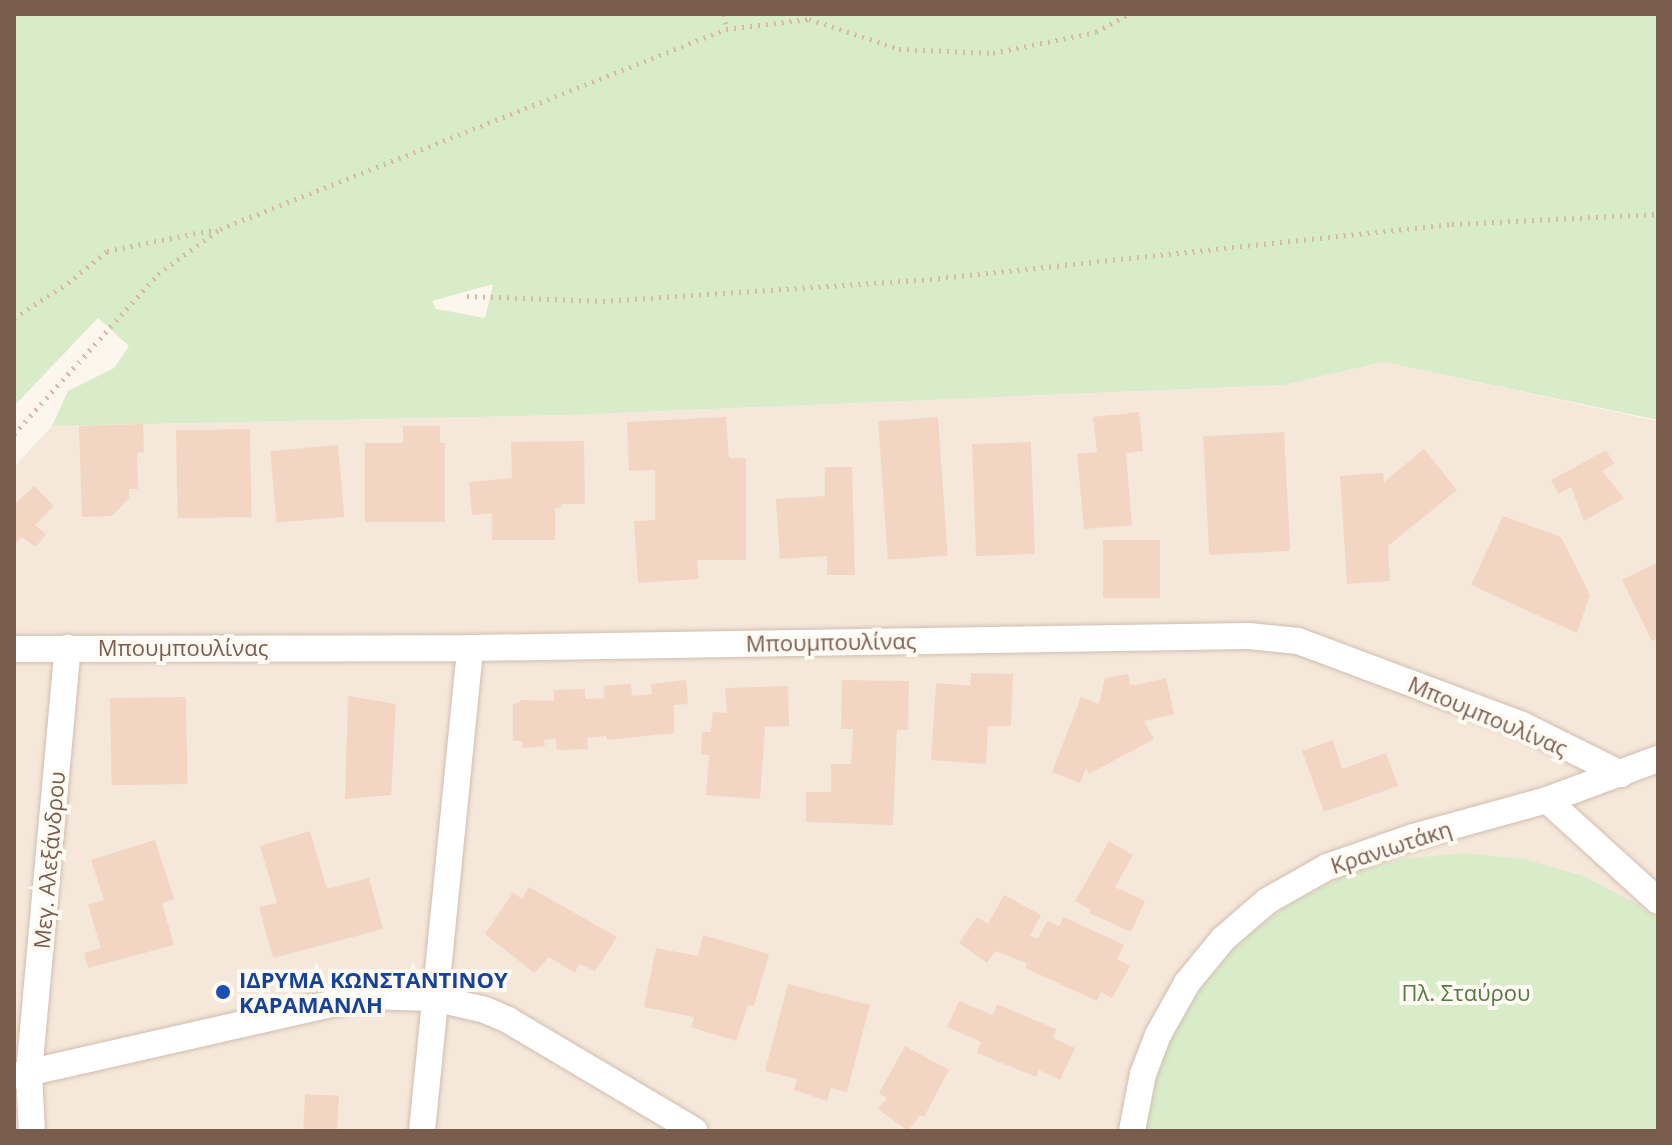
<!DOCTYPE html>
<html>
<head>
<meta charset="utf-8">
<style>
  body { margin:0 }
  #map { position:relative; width:1672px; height:1145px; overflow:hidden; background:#fdf6ec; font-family:"Open Sans",sans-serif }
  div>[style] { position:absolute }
  .residential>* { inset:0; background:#f5e8da }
  .green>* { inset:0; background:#d8ecc9 }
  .building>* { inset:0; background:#f3d5c3; transform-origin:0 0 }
  .path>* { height:5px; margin-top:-2.5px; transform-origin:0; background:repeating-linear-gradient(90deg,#d9b8a5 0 2px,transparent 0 8px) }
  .roads { filter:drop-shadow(0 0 2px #d1beb0) drop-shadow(0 0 2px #d1beb0) }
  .street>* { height:26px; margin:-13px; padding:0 13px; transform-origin:13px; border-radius:13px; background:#fff }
  .dots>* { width:22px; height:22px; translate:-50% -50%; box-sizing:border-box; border:4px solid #fffaf3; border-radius:50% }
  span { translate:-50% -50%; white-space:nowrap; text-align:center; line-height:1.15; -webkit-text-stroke:8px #fffaf3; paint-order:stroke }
  .street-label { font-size:22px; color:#7a5c4d }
  .transit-label { font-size:22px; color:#164399; font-weight:700 }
  .left { translate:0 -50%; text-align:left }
  .park-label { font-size:22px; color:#537a41 }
  .frame { position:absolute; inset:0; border:16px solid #7a5c4d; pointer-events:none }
</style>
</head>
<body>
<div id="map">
  <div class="residential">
    <i style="clip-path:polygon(1383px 362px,1658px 421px,1658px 1131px,14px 1131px,14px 467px,52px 426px,570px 415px,1282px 385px)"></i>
  </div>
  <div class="green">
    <i style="clip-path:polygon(evenodd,14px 14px,1658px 14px,1658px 420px,1383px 362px,1283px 385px,570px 415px,52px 426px,68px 391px,114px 368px,129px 346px,98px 318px,14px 406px,14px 14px,493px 284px,485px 318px,436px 309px,432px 301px,493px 284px)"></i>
    <i style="clip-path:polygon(1463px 853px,1524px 859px,1583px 876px,1637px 904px,1658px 920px,1658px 1131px,1145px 1131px,1149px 1098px,1170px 1040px,1200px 988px,1241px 941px,1289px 904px,1343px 876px,1402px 859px)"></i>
  </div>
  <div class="building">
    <i style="clip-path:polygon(1139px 412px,1143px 451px,1126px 453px,1132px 525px,1084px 529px,1077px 454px,1097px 452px,1093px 417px)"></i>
    <i style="clip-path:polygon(726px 417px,729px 458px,746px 458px,746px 560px,697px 560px,699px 579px,638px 583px,634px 521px,655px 520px,655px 470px,629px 471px,627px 422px)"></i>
    <i style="left:938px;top:417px;width:139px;height:60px;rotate:86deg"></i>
    <i style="clip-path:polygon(143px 424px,144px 452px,137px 453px,138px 489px,129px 489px,129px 498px,112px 516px,82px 517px,79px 426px)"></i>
    <i style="clip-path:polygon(403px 426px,440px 426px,440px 443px,445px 443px,445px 522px,365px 522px,365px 443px,403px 443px)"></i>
    <i style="left:250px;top:429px;width:88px;height:74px;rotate:89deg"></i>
    <i style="left:1284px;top:432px;width:119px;height:81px;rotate:87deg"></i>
    <i style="clip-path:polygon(584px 441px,585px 504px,561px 504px,562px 507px,555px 508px,555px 540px,492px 540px,492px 513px,472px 515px,469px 482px,512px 478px,511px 442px)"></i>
    <i style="left:1031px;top:442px;width:112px;height:59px;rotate:88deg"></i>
    <i style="left:338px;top:445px;width:72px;height:68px;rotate:85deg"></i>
    <i style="clip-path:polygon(1424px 449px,1457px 490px,1388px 546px,1390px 581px,1347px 584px,1340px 476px,1383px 473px,1384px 482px)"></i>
    <i style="clip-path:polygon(1606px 450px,1614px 464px,1602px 471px,1624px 498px,1584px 521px,1571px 487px,1559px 494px,1551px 480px)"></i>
    <i style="clip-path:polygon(825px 467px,852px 467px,855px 575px,827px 575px,827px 556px,780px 559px,776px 499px,825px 496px)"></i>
    <i style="clip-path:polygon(34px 486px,54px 506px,35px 525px,46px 534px,36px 547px,22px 537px,14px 545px,14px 505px)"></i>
    <i style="clip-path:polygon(1503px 516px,1561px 537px,1590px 595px,1577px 633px,1471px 585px)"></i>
    <i style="left:1103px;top:540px;width:57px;height:58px"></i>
    <i style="clip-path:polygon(1658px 562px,1658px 638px,1652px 641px,1622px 580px)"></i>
    <i style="clip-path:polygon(971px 673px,1013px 674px,1011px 726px,988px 726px,986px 764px,931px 760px,936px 683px,970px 686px)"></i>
    <i style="clip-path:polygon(1128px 674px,1130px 684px,1135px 685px,1166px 678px,1174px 714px,1144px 721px,1154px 739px,1089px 774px,1086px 768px,1080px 783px,1052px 772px,1081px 697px,1099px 704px,1105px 678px)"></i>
    <i style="clip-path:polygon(686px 680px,688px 704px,674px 705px,674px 733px,607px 740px,607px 736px,587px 738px,588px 749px,557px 750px,556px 739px,544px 740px,545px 746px,523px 748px,522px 741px,513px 741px,513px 704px,520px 703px,520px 700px,554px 701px,554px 690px,585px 689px,585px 699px,604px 698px,604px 686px,631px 684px,632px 696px,652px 694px,651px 684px)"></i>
    <i style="clip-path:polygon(842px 680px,909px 681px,908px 730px,897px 730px,893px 825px,806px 822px,806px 792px,831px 792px,831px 764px,851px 764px,853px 729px,841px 729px)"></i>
    <i style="clip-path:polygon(788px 686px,789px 726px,765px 727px,760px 799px,706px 795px,709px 755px,701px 755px,702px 732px,711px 732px,713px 712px,727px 713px,725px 688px)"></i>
    <i style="clip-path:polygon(348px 696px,396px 704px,391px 795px,345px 799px)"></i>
    <i style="left:186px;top:697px;width:87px;height:76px;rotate:89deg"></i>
    <i style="clip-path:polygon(1333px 740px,1342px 769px,1386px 753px,1398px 786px,1324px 812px,1302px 751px)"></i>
    <i style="clip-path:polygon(310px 831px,327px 889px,369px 878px,383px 929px,273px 958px,259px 907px,277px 903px,260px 846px)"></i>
    <i style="clip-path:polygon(155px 840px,174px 899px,162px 903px,174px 945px,88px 968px,84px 953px,101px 948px,88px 905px,104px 900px,91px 860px)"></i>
    <i style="clip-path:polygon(1109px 841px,1133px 855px,1115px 887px,1145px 901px,1131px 932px,1089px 913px,1091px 910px,1075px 901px)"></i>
    <i style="clip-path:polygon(529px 887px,617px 937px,595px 971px,579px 964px,575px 973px,549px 957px,534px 973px,485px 934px,513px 892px,522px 899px)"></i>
    <i style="clip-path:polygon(1004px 895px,1041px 915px,1030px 936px,1038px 939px,1047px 921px,1059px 926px,1064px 917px,1124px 945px,1117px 959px,1130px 966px,1112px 998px,1101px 992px,1097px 1001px,1025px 968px,1027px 963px,995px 951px,987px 963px,959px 943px,977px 917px,988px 924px)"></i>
    <i style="clip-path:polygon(703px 935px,769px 954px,754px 1006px,748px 1005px,736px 1041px,691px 1027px,694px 1017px,644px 1007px,656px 948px,698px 956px)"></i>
    <i style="clip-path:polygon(788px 984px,870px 1005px,847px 1092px,831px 1088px,827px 1101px,794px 1090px,797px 1079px,765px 1071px)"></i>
    <i style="clip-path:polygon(959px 1001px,993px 1015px,997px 1004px,1056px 1029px,1053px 1038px,1075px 1048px,1060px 1080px,1039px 1070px,1036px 1077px,977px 1053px,981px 1042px,947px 1027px)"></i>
    <i style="clip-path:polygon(905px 1046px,949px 1070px,924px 1117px,920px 1115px,908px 1131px,878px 1109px,887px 1098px,879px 1093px)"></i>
    <i style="left:305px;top:1094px;width:34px;height:37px;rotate:3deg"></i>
  </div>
  <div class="path">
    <i style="left:725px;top:14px;width:15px;rotate:86deg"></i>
    <i style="left:467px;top:296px;width:136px;rotate:2.1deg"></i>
    <i style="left:603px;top:301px;width:320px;rotate:-3.8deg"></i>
    <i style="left:922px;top:280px;width:533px;rotate:-6.03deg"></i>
    <i style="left:1452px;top:224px;width:206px;rotate:-2.8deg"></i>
    <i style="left:14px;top:318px;width:64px;rotate:-32.9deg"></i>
    <i style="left:68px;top:283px;width:50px;rotate:-39.4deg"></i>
    <i style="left:107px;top:251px;width:112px;rotate:-11.3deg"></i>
    <i style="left:14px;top:434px;width:215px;rotate:-48deg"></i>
    <i style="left:158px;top:274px;width:77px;rotate:-36deg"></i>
    <i style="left:220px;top:229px;width:544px;rotate:-21.57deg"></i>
    <i style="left:726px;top:29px;width:84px;rotate:-6.9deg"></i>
    <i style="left:809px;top:19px;width:95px;rotate:18.4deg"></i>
    <i style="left:899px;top:49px;width:94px;rotate:2.4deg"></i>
    <i style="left:993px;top:53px;width:105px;rotate:-11.5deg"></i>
    <i style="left:1096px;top:32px;width:37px;rotate:-29deg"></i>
  </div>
  <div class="roads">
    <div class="street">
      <i style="left:14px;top:649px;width:456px;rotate:-0.1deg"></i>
      <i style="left:470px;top:648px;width:779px;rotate:-0.88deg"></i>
      <i style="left:1249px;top:636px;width:49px;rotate:5.8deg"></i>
      <i style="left:1298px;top:641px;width:237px;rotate:20.5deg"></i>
      <i style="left:1520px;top:724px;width:113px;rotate:26.3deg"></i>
      <i style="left:1547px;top:800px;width:150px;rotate:42.3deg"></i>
      <i style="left:14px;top:1076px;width:360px;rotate:-12.8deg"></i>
      <i style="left:365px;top:996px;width:69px;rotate:1.7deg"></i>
      <i style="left:434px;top:998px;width:52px;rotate:13.2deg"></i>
      <i style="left:485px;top:1010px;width:25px;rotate:23deg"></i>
      <i style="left:508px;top:1020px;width:217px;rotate:30.7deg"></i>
      <i style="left:32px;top:1131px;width:58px;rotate:-93deg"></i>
      <i style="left:29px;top:1073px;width:427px;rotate:-84.8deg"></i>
      <i style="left:422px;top:1131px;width:485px;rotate:-84.3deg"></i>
      <i style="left:1132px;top:1131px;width:58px;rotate:-79.1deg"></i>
      <i style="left:1143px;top:1074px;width:42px;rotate:-69deg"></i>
      <i style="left:1158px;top:1035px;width:60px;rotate:-60.9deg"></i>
      <i style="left:1187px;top:983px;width:57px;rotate:-50.7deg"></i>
      <i style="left:1223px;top:939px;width:58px;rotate:-40.8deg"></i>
      <i style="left:1267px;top:901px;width:69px;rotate:-29.5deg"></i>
      <i style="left:1327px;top:867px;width:91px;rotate:-19.2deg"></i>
      <i style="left:1413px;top:837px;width:139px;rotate:-15.4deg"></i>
      <i style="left:1547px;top:800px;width:118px;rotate:-20.3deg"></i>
    </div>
  </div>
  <div class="dots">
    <i style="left:223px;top:992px;background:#1a4fb4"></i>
  </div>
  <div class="street-label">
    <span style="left:831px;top:642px;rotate:-1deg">Μπουμπουλίνας</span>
    <span style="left:183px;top:648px">Μπουμπουλίνας</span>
    <span style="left:1488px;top:716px;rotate:23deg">Μπουμπουλίνας</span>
    <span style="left:1391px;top:847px;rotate:-18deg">Κρανιωτάκη</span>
    <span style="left:49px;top:860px;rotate:-85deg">Μεγ. Αλεξάνδρου</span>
  </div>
  <div class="transit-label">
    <span class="left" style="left:239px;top:992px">ΙΔΡΥΜΑ ΚΩΝΣΤΑΝΤΙΝΟΥ<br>ΚΑΡΑΜΑΝΛΗ</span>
  </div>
  <div class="park-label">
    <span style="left:1466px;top:993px">Πλ. Σταύρου</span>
  </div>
  <div class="frame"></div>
</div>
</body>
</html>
